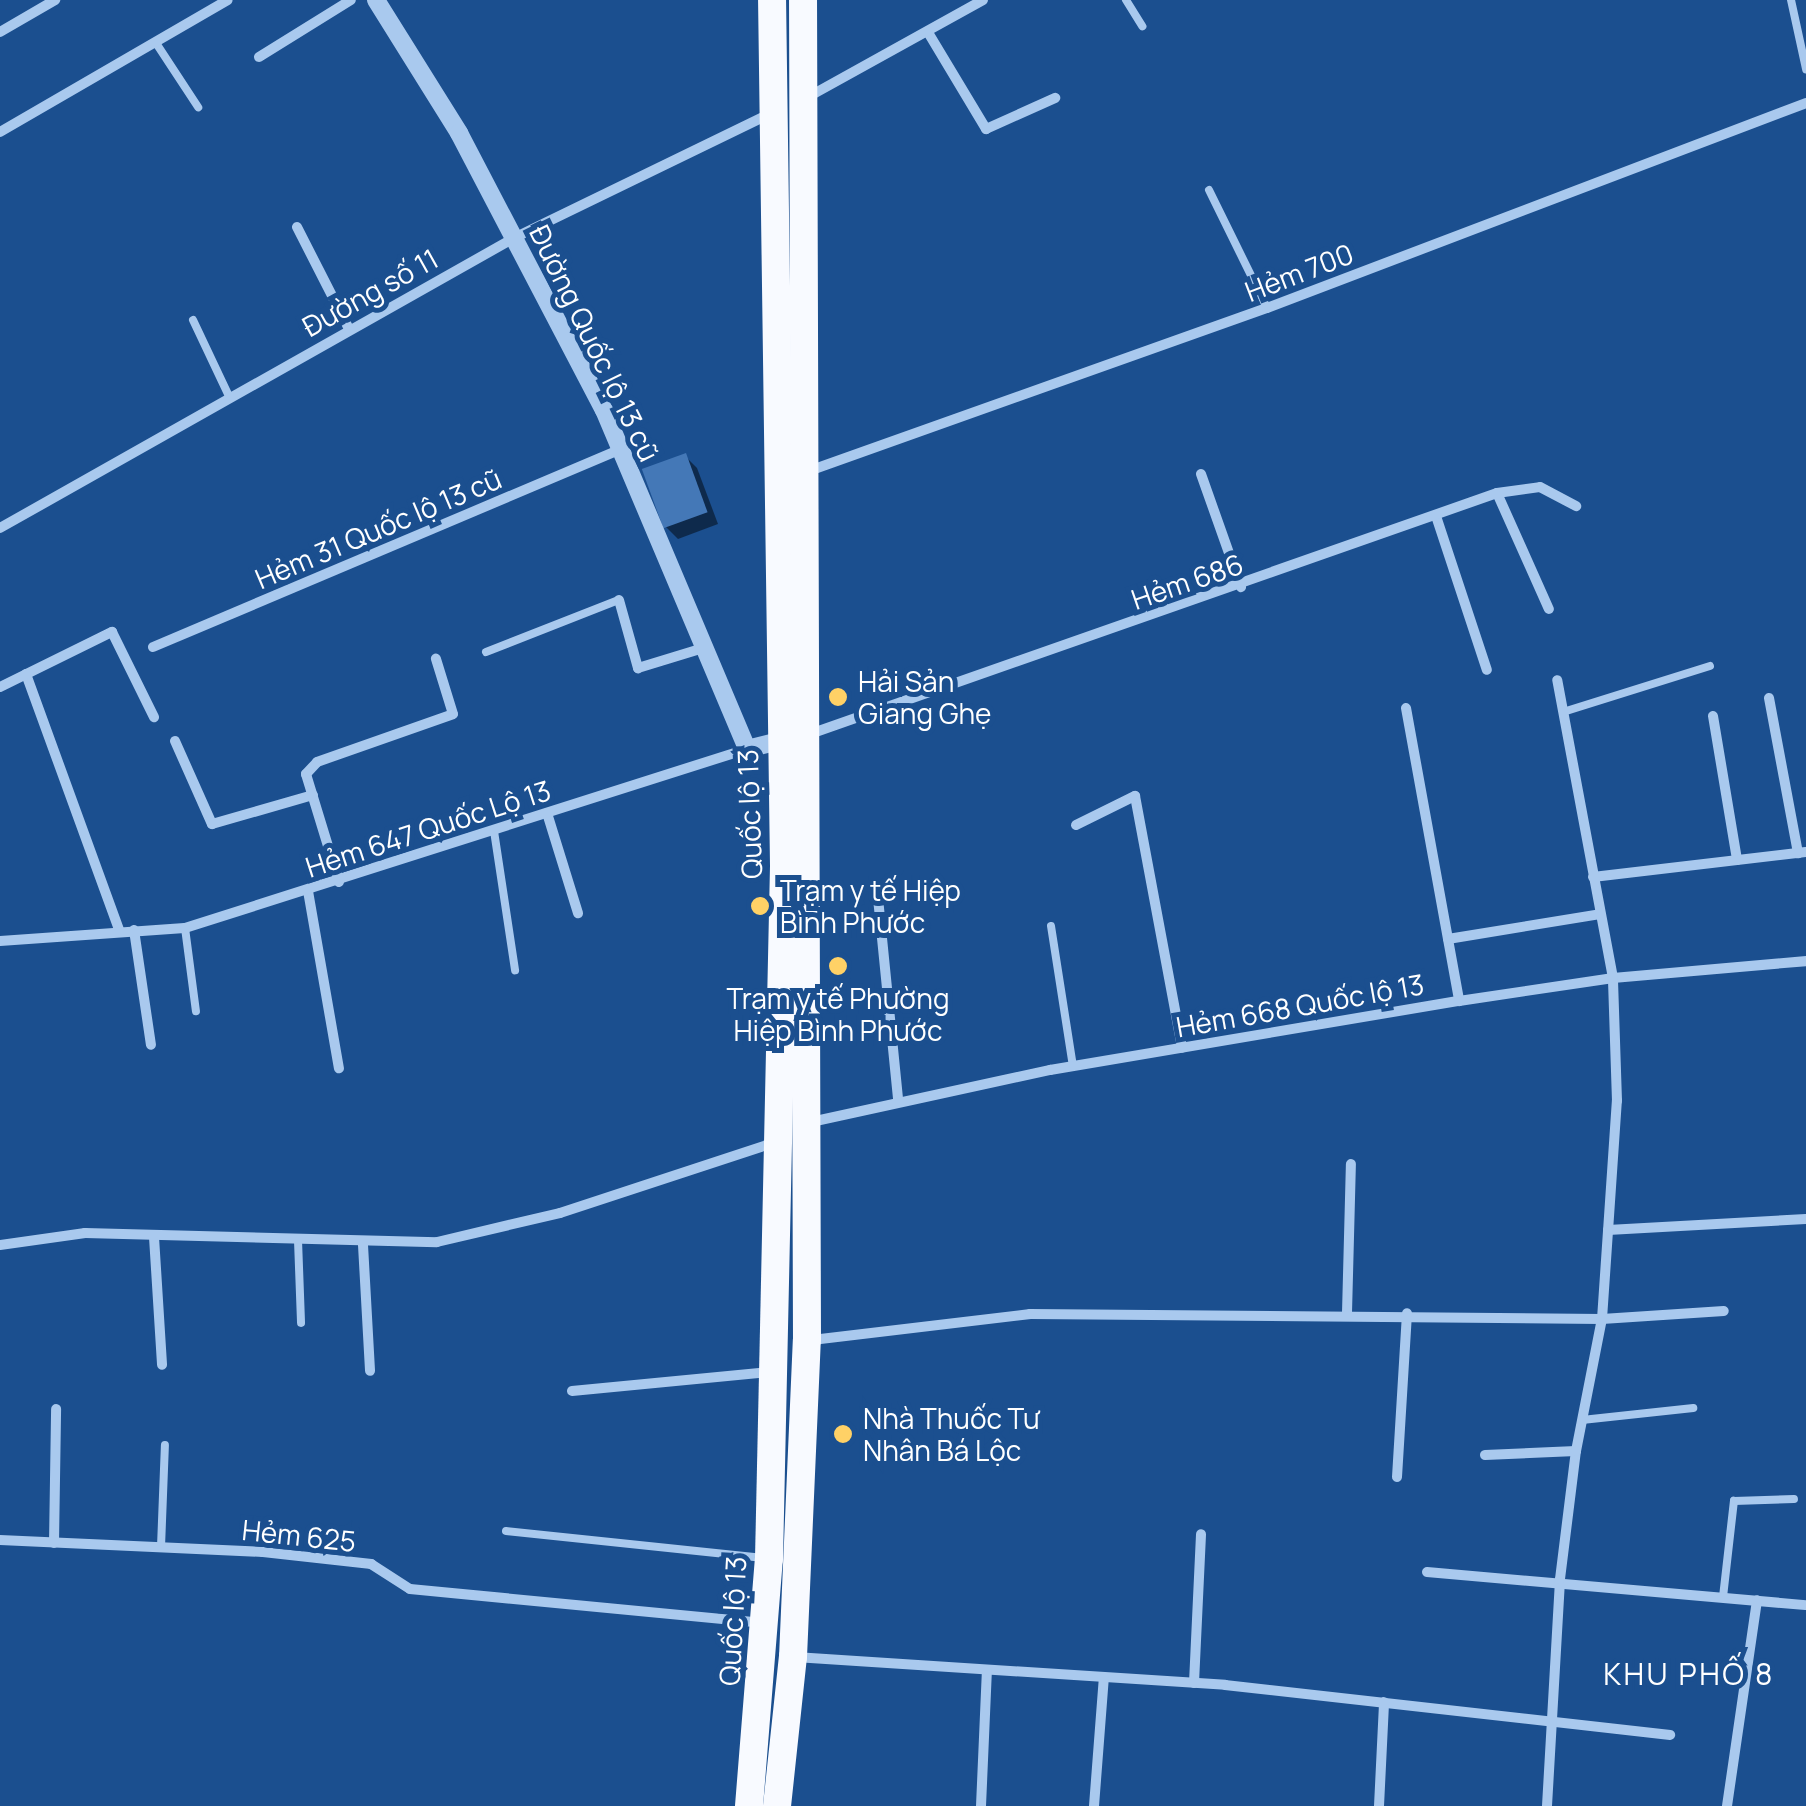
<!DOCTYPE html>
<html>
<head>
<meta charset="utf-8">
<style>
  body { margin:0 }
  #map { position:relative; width:1806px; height:1806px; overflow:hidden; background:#1b4f8f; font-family:Manrope,sans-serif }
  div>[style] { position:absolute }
  .shadow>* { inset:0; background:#0007 }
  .building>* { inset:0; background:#4478b7; transform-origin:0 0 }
  .service>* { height:8px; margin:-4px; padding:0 4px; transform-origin:4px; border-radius:4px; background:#a9c9ee }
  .minor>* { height:10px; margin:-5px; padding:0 5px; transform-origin:5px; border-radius:5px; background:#a9c9ee }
  .tertiary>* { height:18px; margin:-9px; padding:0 9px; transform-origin:9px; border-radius:9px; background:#a9c9ee }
  .trunk>* { height:28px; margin:-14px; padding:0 14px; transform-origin:14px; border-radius:14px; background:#f8faff }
  .dots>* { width:28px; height:28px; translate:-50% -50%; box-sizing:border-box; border:5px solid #1b4f8f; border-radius:50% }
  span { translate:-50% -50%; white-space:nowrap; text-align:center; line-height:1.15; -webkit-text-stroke:10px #1b4f8f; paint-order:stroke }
  .street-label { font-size:28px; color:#fff }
  .poi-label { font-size:28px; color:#fff }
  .left { translate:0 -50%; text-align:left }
  .neighbourhood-label { font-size:30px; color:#fff; letter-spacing:2.5px }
</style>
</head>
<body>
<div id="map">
  <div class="shadow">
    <i style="clip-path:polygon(685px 456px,697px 468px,718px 524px,678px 539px,666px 527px)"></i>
  </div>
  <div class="building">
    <i style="left:686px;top:453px;width:63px;height:47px;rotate:70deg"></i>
  </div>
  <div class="service">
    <i style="left:1126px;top:0;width:31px;rotate:58deg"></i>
    <i style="left:1791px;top:0;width:71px;rotate:77.7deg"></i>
    <i style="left:156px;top:43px;width:77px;rotate:56.7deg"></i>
    <i style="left:1209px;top:190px;width:131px;rotate:63.8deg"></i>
    <i style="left:193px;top:320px;width:84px;rotate:64.7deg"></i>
    <i style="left:486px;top:652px;width:143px;rotate:-21.4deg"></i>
    <i style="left:1563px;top:712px;width:154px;rotate:-17.4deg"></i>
    <i style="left:494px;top:831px;width:141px;rotate:81.4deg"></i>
    <i style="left:1051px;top:926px;width:142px;rotate:81.1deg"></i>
    <i style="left:185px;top:928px;width:84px;rotate:82.5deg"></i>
    <i style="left:298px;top:1240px;width:83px;rotate:87.9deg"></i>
    <i style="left:1582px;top:1420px;width:112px;rotate:-6.2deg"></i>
    <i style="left:506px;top:1531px;width:259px;rotate:6deg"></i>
    <i style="left:161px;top:1547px;width:102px;rotate:-87.8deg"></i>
    <i style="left:1723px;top:1597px;width:97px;rotate:-83.5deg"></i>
    <i style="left:1734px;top:1501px;width:60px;rotate:-1.9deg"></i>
  </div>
  <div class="minor">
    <i style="left:0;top:32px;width:64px;rotate:-30.2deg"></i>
    <i style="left:929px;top:34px;width:111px;rotate:59deg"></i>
    <i style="left:986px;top:129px;width:76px;rotate:-24.2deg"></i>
    <i style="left:259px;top:57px;width:108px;rotate:-31.8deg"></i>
    <i style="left:808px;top:97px;width:200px;rotate:-29deg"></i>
    <i style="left:0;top:132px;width:263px;rotate:-30.1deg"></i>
    <i style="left:297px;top:227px;width:114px;rotate:63deg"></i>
    <i style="left:806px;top:472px;width:489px;rotate:-19.6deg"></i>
    <i style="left:1267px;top:308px;width:577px;rotate:-20.82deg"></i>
    <i style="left:1201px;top:474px;width:120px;rotate:70.5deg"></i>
    <i style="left:1497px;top:493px;width:127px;rotate:65.9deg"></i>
    <i style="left:1436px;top:516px;width:162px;rotate:71.7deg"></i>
    <i style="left:0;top:528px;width:590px;rotate:-29.43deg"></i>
    <i style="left:514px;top:238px;width:284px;rotate:-25.9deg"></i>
    <i style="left:619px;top:600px;width:71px;rotate:74.4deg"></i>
    <i style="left:638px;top:668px;width:65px;rotate:-17deg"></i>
    <i style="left:153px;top:647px;width:506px;rotate:-22.92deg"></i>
    <i style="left:26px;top:674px;width:272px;rotate:70deg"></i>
    <i style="left:0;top:687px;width:125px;rotate:-26.2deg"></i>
    <i style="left:112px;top:632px;width:95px;rotate:63.7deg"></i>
    <i style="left:1769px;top:698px;width:158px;rotate:79.4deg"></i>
    <i style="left:1406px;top:708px;width:298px;rotate:79.7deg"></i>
    <i style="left:1713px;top:716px;width:146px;rotate:80.5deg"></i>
    <i style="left:810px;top:734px;width:728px;rotate:-19.33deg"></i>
    <i style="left:1497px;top:493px;width:43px;rotate:-7.9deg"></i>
    <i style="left:1540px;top:487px;width:41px;rotate:27.8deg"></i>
    <i style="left:175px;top:741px;width:91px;rotate:66deg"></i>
    <i style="left:212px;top:824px;width:105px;rotate:-16deg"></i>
    <i style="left:547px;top:813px;width:105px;rotate:72.8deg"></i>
    <i style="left:1076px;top:825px;width:66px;rotate:-26.2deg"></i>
    <i style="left:1135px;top:796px;width:256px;rotate:79.4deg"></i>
    <i style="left:1593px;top:877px;width:214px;rotate:-6.7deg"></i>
    <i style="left:339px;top:882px;width:113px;rotate:-107deg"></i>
    <i style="left:306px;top:774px;width:16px;rotate:-47deg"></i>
    <i style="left:317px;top:762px;width:144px;rotate:-19.4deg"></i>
    <i style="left:453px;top:714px;width:58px;rotate:-107.2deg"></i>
    <i style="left:877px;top:888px;width:212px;rotate:84.3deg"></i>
    <i style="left:308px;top:891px;width:180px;rotate:80.1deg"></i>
    <i style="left:134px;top:930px;width:116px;rotate:81.6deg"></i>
    <i style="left:1448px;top:939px;width:154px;rotate:-9.3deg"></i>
    <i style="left:0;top:941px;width:185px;rotate:-4deg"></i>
    <i style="left:185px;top:928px;width:590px;rotate:-17.67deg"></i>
    <i style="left:811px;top:1122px;width:245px;rotate:-12.3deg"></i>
    <i style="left:1050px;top:1070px;width:415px;rotate:-9.6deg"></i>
    <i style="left:1459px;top:1001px;width:156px;rotate:-8.5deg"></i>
    <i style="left:1613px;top:978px;width:194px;rotate:-5deg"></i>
    <i style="left:1608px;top:1230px;width:198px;rotate:-3.2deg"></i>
    <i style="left:154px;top:1237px;width:128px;rotate:86.4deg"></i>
    <i style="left:0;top:1245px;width:86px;rotate:-8deg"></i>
    <i style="left:85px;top:1233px;width:352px;rotate:1.5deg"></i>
    <i style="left:437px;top:1242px;width:126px;rotate:-13.3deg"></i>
    <i style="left:560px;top:1213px;width:224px;rotate:-18.2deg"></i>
    <i style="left:363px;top:1245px;width:126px;rotate:86.8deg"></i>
    <i style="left:1347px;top:1313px;width:149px;rotate:-88.5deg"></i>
    <i style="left:812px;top:1340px;width:220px;rotate:-6.8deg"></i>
    <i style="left:1030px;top:1314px;width:572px;rotate:0.5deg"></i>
    <i style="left:1602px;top:1319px;width:122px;rotate:-3.8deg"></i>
    <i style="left:572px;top:1391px;width:198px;rotate:-5.5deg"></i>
    <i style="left:1485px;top:1455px;width:91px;rotate:-2.5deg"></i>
    <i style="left:1397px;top:1477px;width:164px;rotate:-86.5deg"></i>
    <i style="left:0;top:1540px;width:263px;rotate:2.6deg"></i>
    <i style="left:263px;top:1552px;width:109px;rotate:6.3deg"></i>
    <i style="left:371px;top:1564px;width:46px;rotate:32.7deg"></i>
    <i style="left:410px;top:1589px;width:356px;rotate:5.5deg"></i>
    <i style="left:54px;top:1543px;width:134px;rotate:-89.1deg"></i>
    <i style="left:1427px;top:1572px;width:380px;rotate:5deg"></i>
    <i style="left:795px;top:1657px;width:431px;rotate:3.7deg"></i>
    <i style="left:1225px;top:1685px;width:448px;rotate:6.4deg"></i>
    <i style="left:1194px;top:1683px;width:149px;rotate:-87.3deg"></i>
    <i style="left:981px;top:1806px;width:136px;rotate:-87.5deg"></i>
    <i style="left:1094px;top:1806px;width:129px;rotate:-85.6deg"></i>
    <i style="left:1379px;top:1806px;width:104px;rotate:-87.2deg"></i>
    <i style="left:1547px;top:1806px;width:227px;rotate:-86.7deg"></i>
    <i style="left:1560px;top:1579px;width:129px;rotate:-82.9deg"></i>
    <i style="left:1576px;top:1451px;width:135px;rotate:-78.9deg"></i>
    <i style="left:1602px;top:1319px;width:219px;rotate:-86.1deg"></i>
    <i style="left:1617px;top:1101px;width:123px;rotate:-91.9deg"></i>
    <i style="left:1613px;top:978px;width:303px;rotate:-100.6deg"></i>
    <i style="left:1727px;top:1806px;width:208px;rotate:-81.7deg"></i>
  </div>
  <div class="tertiary">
    <i style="left:376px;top:0;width:157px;rotate:58deg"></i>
    <i style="left:459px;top:133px;width:313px;rotate:62.4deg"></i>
    <i style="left:604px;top:410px;width:368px;rotate:67.1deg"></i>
    <i style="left:747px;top:749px;width:33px;rotate:-14deg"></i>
  </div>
  <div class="trunk">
    <i style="left:749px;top:1806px;width:248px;rotate:-85.4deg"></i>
    <i style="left:769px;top:1559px;width:693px;rotate:-88.76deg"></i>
    <i style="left:784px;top:866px;width:866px;rotate:-90.79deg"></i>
    <i style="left:777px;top:1806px;width:150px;rotate:-83.9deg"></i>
    <i style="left:793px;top:1657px;width:317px;rotate:-87.5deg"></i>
    <i style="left:807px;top:1340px;width:1340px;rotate:-90.17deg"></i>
  </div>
  <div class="dots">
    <i style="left:838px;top:697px;background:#ffd166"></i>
    <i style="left:760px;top:906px;background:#ffd166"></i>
    <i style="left:838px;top:966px;background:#ffd166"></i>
    <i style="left:843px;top:1434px;background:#ffd166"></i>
  </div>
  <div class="street-label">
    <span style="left:1299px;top:272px;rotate:-21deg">Hẻm 700</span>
    <span style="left:370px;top:292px;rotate:-29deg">Đường số 11</span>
    <span style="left:595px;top:343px;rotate:64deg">Đường Quốc lộ 13 cũ</span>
    <span style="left:378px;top:528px;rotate:-23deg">Hẻm 31 Quốc lộ 13 cũ</span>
    <span style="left:1187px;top:581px;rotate:-19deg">Hẻm 686</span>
    <span style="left:749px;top:814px;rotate:-92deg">Quốc lộ 13</span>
    <span style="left:428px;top:828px;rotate:-18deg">Hẻm 647 Quốc Lộ 13</span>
    <span style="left:1300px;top:1005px;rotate:-10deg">Hẻm 668 Quốc lộ 13</span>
    <span style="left:299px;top:1535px;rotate:6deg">Hẻm 625</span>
    <span style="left:732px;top:1621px;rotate:-87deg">Quốc lộ 13</span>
  </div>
  <div class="poi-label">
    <span class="left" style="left:858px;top:697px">Hải Sản<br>Giang Ghẹ</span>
    <span class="left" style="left:780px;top:906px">Trạm y tế Hiệp<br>Bình Phước</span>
    <span style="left:838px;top:1014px">Trạm y tế Phường<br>Hiệp Bình Phước</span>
    <span class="left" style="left:863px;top:1434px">Nhà Thuốc Tư<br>Nhân Bá Lộc</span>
  </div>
  <div class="neighbourhood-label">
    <span style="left:1689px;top:1674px">KHU PHỐ 8</span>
  </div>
</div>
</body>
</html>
